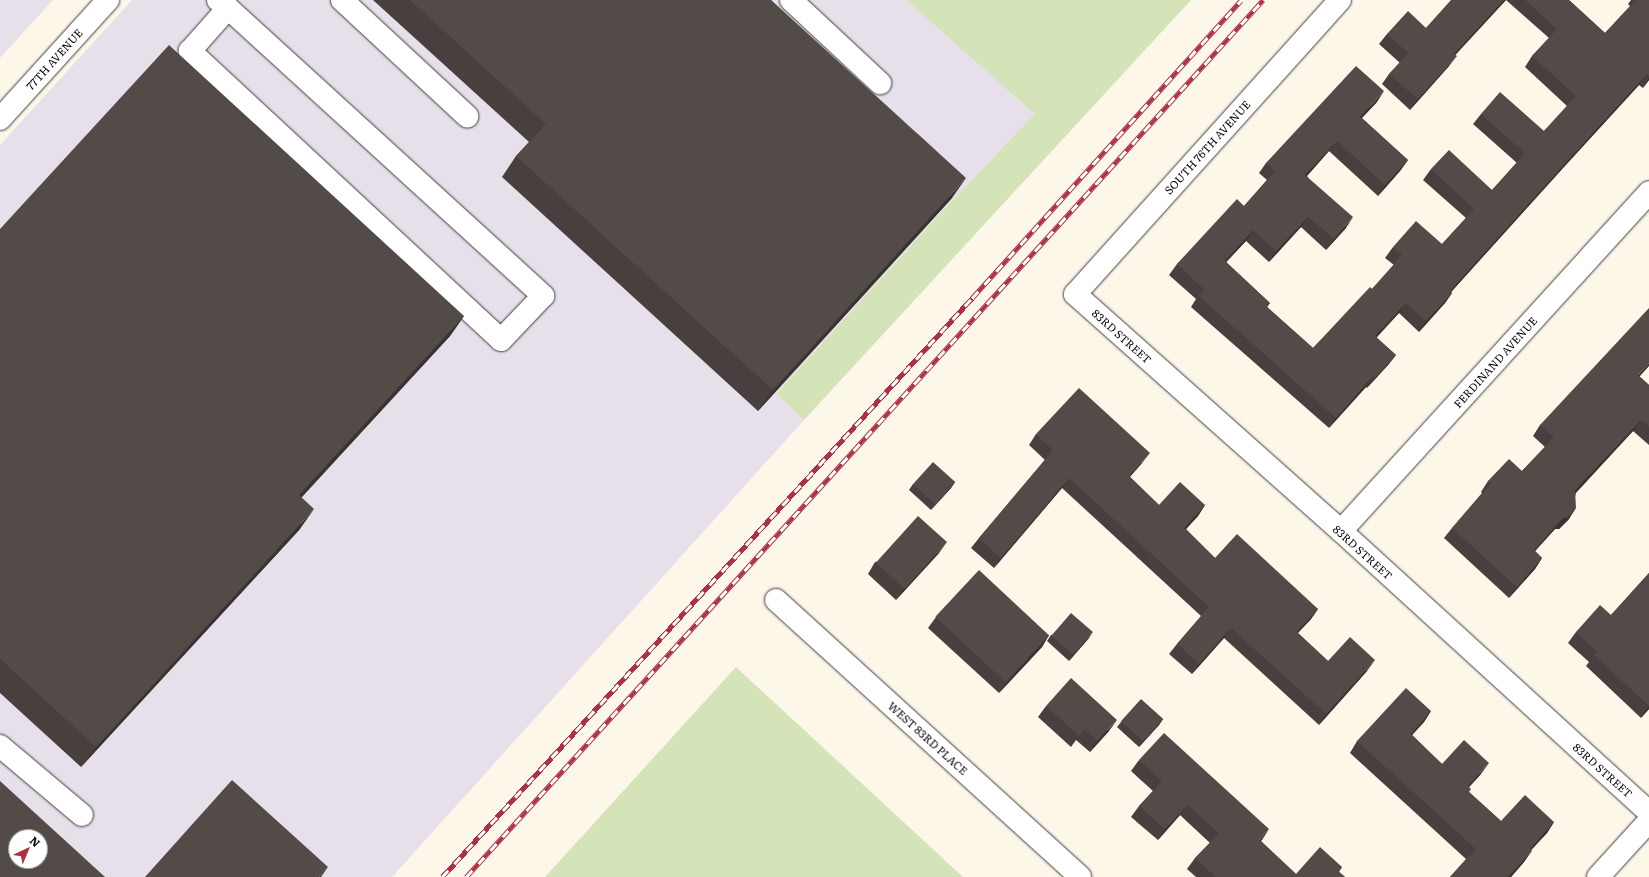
<!DOCTYPE html>
<html>
<head>
<meta charset="utf-8">
<style>
  body { margin:0 }
  #map { position:relative; width:1649px; height:877px; overflow:hidden; background:#fdf7ea; font-family:Literata,serif }
  div>[style] { position:absolute }
  .industrial>* { inset:0; background:#e7dfe9 }
  .green>* { inset:0; background:#d4e4b8 }
  .roads { filter:drop-shadow(0 0 1px #3e3e3e) drop-shadow(0 0 1px #3e3e3e) }
  .minor>* { height:22px; margin:-11px; padding:0 11px; transform-origin:11px; border-radius:11px; background:#fff }
  .rail>* { height:4.5px; margin-top:-2.25px; transform-origin:0; background:repeating-linear-gradient(90deg,#fff 0 9px,#ad3145 0 18px); box-sizing:border-box; border-block:1px solid #ad3145 }
  .wall>* { inset:0; background:#47403e }
  .shaded-wall>* { inset:0; background:#393432 }
  .building>* { inset:0; background:#524b48; transform-origin:0 0 }
  span { translate:-50% -50%; white-space:nowrap; text-align:center; line-height:1.15; -webkit-text-stroke:4px #fff; paint-order:stroke }
  .street-label { font-size:11px; color:#0b0b0b }
  .north { position:absolute; left:8px; top:829px; width:40px; height:40px; box-sizing:border-box; background:#fff; border:1px solid #9d9d9d; border-radius:50%; rotate:44deg; font-size:11px; font-weight:700; line-height:16px; text-align:center; color:#0b0b0b }
  .north::after { content:''; display:block; margin:auto; width:14px; height:18px; background:#ad3145; clip-path:polygon(50% 0,100% 100%,50% 72%,0 100%) }
</style>
</head>
<body>
<div id="map">
  <div class="industrial">
    <i style="clip-path:polygon(0 0,53px 0,0 58px)"></i>
    <i style="clip-path:polygon(evenodd,132px 0,906px 0,1036px 114px,948px 205px,776px 394px,804px 420px,392px 877px,0 877px,0 145px,132px 0,16px 837px,40px 837px,40px 861px,16px 861px,16px 837px)"></i>
  </div>
  <div class="green">
    <i style="clip-path:polygon(906px 0,1191px 0,804px 420px,776px 394px,948px 205px,1035px 114px)"></i>
    <i style="clip-path:polygon(736px 667px,963px 877px,964px 877px,545px 877px)"></i>
  </div>
  <div class="roads">
    <div class="minor">
      <i style="left:218px;top:0;width:13px;rotate:39deg"></i>
      <i style="left:228px;top:8px;width:427px;rotate:42.4deg"></i>
      <i style="left:543px;top:296px;width:61px;rotate:133.7deg"></i>
      <i style="left:501px;top:340px;width:425px;rotate:-137.1deg"></i>
      <i style="left:190px;top:51px;width:57px;rotate:-48.5deg"></i>
      <i style="left:342px;top:0;width:171px;rotate:42.9deg"></i>
      <i style="left:791px;top:0;width:122px;rotate:43deg"></i>
      <i style="left:1340px;top:0;width:396px;rotate:132deg"></i>
      <i style="left:1075px;top:294px;width:356px;rotate:41.7deg"></i>
      <i style="left:1341px;top:531px;width:417px;rotate:42.4deg"></i>
      <i style="left:0;top:119px;width:161px;rotate:-47.8deg"></i>
      <i style="left:1341px;top:531px;width:458px;rotate:-47.7deg"></i>
      <i style="left:776px;top:600px;width:411px;rotate:42.3deg"></i>
      <i style="left:0;top:746px;width:107px;rotate:40.1deg"></i>
      <i style="left:1598px;top:877px;width:76px;rotate:-47.7deg"></i>
    </div>
  </div>
  <div class="rail">
    <i style="left:442px;top:877px;width:785px;rotate:-47.53deg"></i>
    <i style="left:972px;top:298px;width:401px;rotate:-47.9deg"></i>
    <i style="left:466px;top:877px;width:1185px;rotate:-47.74deg"></i>
  </div>
  <div class="wall">
    <i style="clip-path:polygon(373px 0,771px 0,952px 198px,758px 411px,502px 177px,516px 156px,529px 142px)"></i>
    <i style="clip-path:polygon(1451px 0,1506px 0,1455px 55px,1449px 66px,1410px 110px,1382px 84px,1389px 74px,1400px 63px,1379px 44px,1387px 34px,1426px 28px)"></i>
    <i style="clip-path:polygon(1506px 0,1569px 0,1605px 33px,1630px 6px,1628px 4px,1631px 0,1649px 0,1649px 80px,1643px 88px,1639px 85px,1563px 168px,1451px 292px,1452px 293px,1445px 303px,1419px 332px,1399px 313px,1376px 337px,1396px 355px,1388px 365px,1367px 388px,1366px 387px,1329px 428px,1191px 307px,1196px 299px,1169px 275px,1177px 264px,1244px 206px,1267px 180px,1259px 173px,1266px 163px,1377px 102px,1362px 118px,1408px 160px,1400px 171px,1378px 196px,1329px 151px,1307px 176px,1346px 228px,1326px 250px,1301px 227px,1269px 262px,1246px 241px,1226px 262px,1270px 303px,1267px 307px,1313px 348px,1372px 289px,1394px 265px,1385px 258px,1393px 247px,1442px 244px,1466px 218px,1423px 180px,1431px 169px,1492px 190px,1517px 163px,1473px 124px,1481px 114px,1544px 131px,1567px 106px,1525px 67px,1532px 56px,1549px 38px)"></i>
    <i style="clip-path:polygon(0 229px,464px 316px,450px 336px,302px 497px,300px 529px,81px 767px,0 693px)"></i>
    <i style="clip-path:polygon(1639px 376px,1649px 385px,1649px 445px,1633px 431px,1576px 493px,1569px 519px,1559px 529px,1555px 529px,1535px 551px,1542px 558px,1535px 569px,1509px 598px,1444px 538px,1452px 528px,1482px 493px,1481px 492px,1488px 481px,1522px 471px,1545px 447px,1533px 436px,1540px 425px)"></i>
    <i style="clip-path:polygon(1036px 434px,1142px 463px,1130px 477px,1159px 505px,1205px 505px,1198px 516px,1186px 529px,1215px 558px,1318px 609px,1311px 619px,1298px 633px,1328px 661px,1367px 671px,1319px 725px,1224px 638px,1192px 674px,1169px 654px,1177px 644px,1201px 616px,1062px 488px,994px 568px,971px 548px,979px 538px,1045px 460px,1029px 445px)"></i>
    <i style="clip-path:polygon(955px 482px,951px 488px,931px 510px,909px 490px,913px 484px)"></i>
    <i style="clip-path:polygon(939px 553px,896px 600px,868px 574px,875px 562px)"></i>
    <i style="clip-path:polygon(1649px 573px,1649px 709px,1641px 718px,1586px 666px,1589px 662px,1568px 643px,1576px 632px,1611px 615px)"></i>
    <i style="clip-path:polygon(936px 617px,1049px 635px,1042px 647px,999px 693px,928px 628px)"></i>
    <i style="clip-path:polygon(1051px 635px,1089px 638px,1069px 661px,1047px 641px)"></i>
    <i style="clip-path:polygon(1046px 706px,1109px 731px,1090px 752px,1076px 740px,1071px 747px,1038px 717px)"></i>
    <i style="clip-path:polygon(1431px 711px,1424px 722px,1412px 735px,1442px 764px,1481px 774px,1469px 787px,1469px 792px,1501px 821px,1554px 822px,1547px 833px,1531px 850px,1524px 862px,1511px 877px,1450px 877px,1466px 859px,1350px 753px,1357px 741px)"></i>
    <i style="clip-path:polygon(1163px 719px,1159px 725px,1139px 747px,1117px 727px,1121px 722px)"></i>
    <i style="clip-path:polygon(1139px 760px,1261px 841px,1296px 874px,1342px 867px,1339px 872px,1345px 877px,1196px 877px,1187px 869px,1195px 858px,1210px 843px,1180px 815px,1158px 840px,1131px 817px,1139px 806px,1153px 791px,1131px 771px)"></i>
  </div>
  <div class="shaded-wall">
    <i style="clip-path:polygon(1504px 0,1506px 0,1447px 64px,1454px 54px)"></i>
    <i style="clip-path:polygon(1457px 56px,1449px 66px,1410px 110px,1418px 99px)"></i>
    <i style="clip-path:polygon(1647px 74px,1639px 85px,1563px 168px,1443px 301px,1450px 291px,1570px 158px)"></i>
    <i style="clip-path:polygon(1649px 78px,1649px 80px,1643px 88px)"></i>
    <i style="clip-path:polygon(1384px 91px,1377px 102px,1353px 127px,1360px 117px)"></i>
    <i style="clip-path:polygon(1337px 141px,1329px 151px,1298px 186px,1305px 175px)"></i>
    <i style="clip-path:polygon(1408px 160px,1400px 171px,1378px 196px,1385px 185px)"></i>
    <i style="clip-path:polygon(966px 178px,952px 198px,758px 411px,773px 390px)"></i>
    <i style="clip-path:polygon(1308px 217px,1301px 227px,1269px 262px,1276px 251px)"></i>
    <i style="clip-path:polygon(1353px 217px,1346px 228px,1326px 250px,1334px 239px)"></i>
    <i style="clip-path:polygon(1253px 230px,1246px 241px,1217px 272px,1225px 261px)"></i>
    <i style="clip-path:polygon(1452px 293px,1445px 303px,1419px 332px,1426px 321px)"></i>
    <i style="clip-path:polygon(1406px 303px,1399px 313px,1368px 347px,1375px 336px)"></i>
    <i style="clip-path:polygon(464px 316px,450px 336px,285px 515px,299px 495px)"></i>
    <i style="clip-path:polygon(1396px 355px,1388px 365px,1367px 388px,1375px 378px)"></i>
    <i style="clip-path:polygon(1649px 363px,1649px 366px,1631px 386px,1638px 375px)"></i>
    <i style="clip-path:polygon(1373px 376px,1366px 387px,1329px 428px,1336px 418px)"></i>
    <i style="clip-path:polygon(1641px 420px,1633px 431px,1568px 501px,1575px 490px)"></i>
    <i style="clip-path:polygon(1150px 453px,1142px 463px,1121px 486px,1129px 476px)"></i>
    <i style="clip-path:polygon(1069px 478px,1062px 488px,994px 568px,1001px 558px)"></i>
    <i style="clip-path:polygon(955px 482px,951px 488px,931px 510px,936px 504px)"></i>
    <i style="clip-path:polygon(1205px 505px,1198px 516px,1177px 539px,1184px 528px)"></i>
    <i style="clip-path:polygon(1576px 508px,1569px 519px,1559px 529px,1555px 529px,1526px 561px,1534px 550px,1563px 518px)"></i>
    <i style="clip-path:polygon(314px 509px,300px 529px,81px 767px,96px 747px)"></i>
    <i style="clip-path:polygon(947px 542px,939px 553px,896px 600px,904px 589px)"></i>
    <i style="clip-path:polygon(1542px 558px,1535px 569px,1509px 598px,1517px 587px)"></i>
    <i style="clip-path:polygon(1318px 609px,1311px 619px,1289px 642px,1297px 632px)"></i>
    <i style="clip-path:polygon(1231px 628px,1224px 638px,1192px 674px,1199px 664px)"></i>
    <i style="clip-path:polygon(1093px 632px,1089px 638px,1069px 661px,1073px 655px)"></i>
    <i style="clip-path:polygon(1049px 635px,1042px 647px,999px 693px,1007px 682px)"></i>
    <i style="clip-path:polygon(1375px 660px,1367px 671px,1319px 725px,1326px 714px)"></i>
    <i style="clip-path:polygon(1649px 706px,1649px 709px,1641px 718px)"></i>
    <i style="clip-path:polygon(1431px 711px,1424px 722px,1403px 745px,1411px 734px)"></i>
    <i style="clip-path:polygon(1163px 719px,1159px 725px,1139px 747px,1143px 741px)"></i>
    <i style="clip-path:polygon(1117px 720px,1109px 731px,1090px 752px,1097px 741px)"></i>
    <i style="clip-path:polygon(1489px 763px,1481px 774px,1460px 797px,1468px 786px)"></i>
    <i style="clip-path:polygon(1188px 805px,1180px 815px,1158px 840px,1165px 829px)"></i>
    <i style="clip-path:polygon(1554px 822px,1547px 833px,1522px 860px,1530px 849px)"></i>
    <i style="clip-path:polygon(1269px 829px,1262px 840px,1252px 851px,1259px 840px)"></i>
    <i style="clip-path:polygon(1532px 851px,1524px 862px,1511px 877px,1508px 877px)"></i>
    <i style="clip-path:polygon(328px 867px,321px 877px,319px 877px)"></i>
  </div>
  <div class="building">
    <i style="clip-path:polygon(410px 0,771px 0,966px 178px,773px 390px,516px 156px,546px 124px)"></i>
    <i style="clip-path:polygon(1452px 0,1504px 0,1454px 54px,1457px 56px,1418px 99px,1389px 74px,1408px 53px,1387px 34px,1408px 11px,1426px 28px)"></i>
    <i style="clip-path:polygon(1525px 0,1569px 0,1605px 33px,1636px 0,1649px 0,1649px 76px,1647px 74px,1570px 158px,1450px 291px,1452px 293px,1426px 321px,1406px 303px,1375px 336px,1396px 355px,1375px 378px,1373px 376px,1336px 418px,1199px 296px,1205px 290px,1177px 264px,1237px 199px,1244px 206px,1275px 171px,1266px 163px,1356px 66px,1384px 91px,1360px 117px,1408px 160px,1385px 185px,1337px 141px,1305px 175px,1353px 217px,1334px 239px,1308px 217px,1276px 251px,1253px 230px,1225px 261px,1270px 303px,1267px 307px,1313px 348px,1370px 287px,1372px 289px,1402px 255px,1393px 247px,1416px 221px,1442px 244px,1474px 209px,1431px 169px,1449px 150px,1492px 190px,1525px 153px,1481px 114px,1500px 92px,1544px 131px,1576px 96px,1532px 56px,1557px 29px)"></i>
    <i style="clip-path:polygon(169px 45px,464px 316px,299px 495px,314px 509px,96px 747px,0 659px,0 229px)"></i>
    <i style="clip-path:polygon(1649px 308px,1649px 363px,1638px 375px,1649px 385px,1649px 427px,1641px 420px,1575px 490px,1576px 508px,1567px 518px,1563px 518px,1534px 550px,1542px 558px,1517px 587px,1452px 528px,1491px 484px,1488px 481px,1509px 459px,1522px 471px,1554px 437px,1540px 425px)"></i>
    <i style="clip-path:polygon(1079px 388px,1150px 453px,1129px 476px,1159px 505px,1180px 482px,1205px 505px,1184px 528px,1215px 558px,1237px 534px,1318px 609px,1297px 632px,1328px 661px,1350px 637px,1375px 660px,1326px 714px,1231px 628px,1199px 664px,1177px 644px,1209px 607px,1069px 478px,1001px 558px,979px 538px,1053px 450px,1036px 434px)"></i>
    <i style="left:933px;top:462px;width:30px;height:30px;rotate:42deg"></i>
    <i style="left:918px;top:516px;width:39px;height:63px;rotate:42deg"></i>
    <i style="left:979px;top:570px;width:96px;height:64px;rotate:43deg"></i>
    <i style="clip-path:polygon(1649px 573px,1649px 706px,1594px 655px,1597px 652px,1576px 632px,1600px 605px,1611px 615px)"></i>
    <i style="left:1071px;top:613px;width:29px;height:30px;rotate:41deg"></i>
    <i style="clip-path:polygon(1071px 678px,1117px 720px,1097px 741px,1084px 729px,1079px 736px,1046px 706px)"></i>
    <i style="clip-path:polygon(1406px 688px,1431px 711px,1411px 734px,1442px 764px,1464px 740px,1489px 763px,1468px 786px,1471px 789px,1469px 792px,1501px 821px,1525px 795px,1554px 822px,1530px 849px,1532px 851px,1508px 877px,1450px 877px,1476px 849px,1357px 741px)"></i>
    <i style="left:1141px;top:699px;width:30px;height:30px;rotate:42deg"></i>
    <i style="clip-path:polygon(1164px 733px,1269px 829px,1259px 840px,1296px 874px,1320px 847px,1342px 867px,1338px 871px,1345px 877px,1216px 877px,1195px 858px,1219px 833px,1188px 805px,1165px 829px,1139px 806px,1162px 781px,1139px 760px)"></i>
    <i style="clip-path:polygon(232px 780px,328px 867px,319px 877px,145px 877px)"></i>
    <i style="clip-path:polygon(evenodd,0 781px,105px 877px,0 877px,0 781px,16px 837px,40px 837px,40px 861px,16px 861px,16px 837px)"></i>
  </div>
  <div class="street-label">
    <span style="left:54px;top:59px;rotate:-48deg">77TH AVENUE</span>
    <span style="left:1207px;top:147px;rotate:-48deg">SOUTH 76TH AVENUE</span>
    <span style="left:1122px;top:336px;rotate:42deg">83RD STREET</span>
    <span style="left:1495px;top:362px;rotate:-48deg">FERDINAND AVENUE</span>
    <span style="left:1363px;top:552px;rotate:42deg">83RD STREET</span>
    <span style="left:928px;top:738px;rotate:42deg">WEST 83RD PLACE</span>
    <span style="left:1603px;top:770px;rotate:42deg">83RD STREET</span>
  </div>
  <div class="north">N</div>
</div>
</body>
</html>
